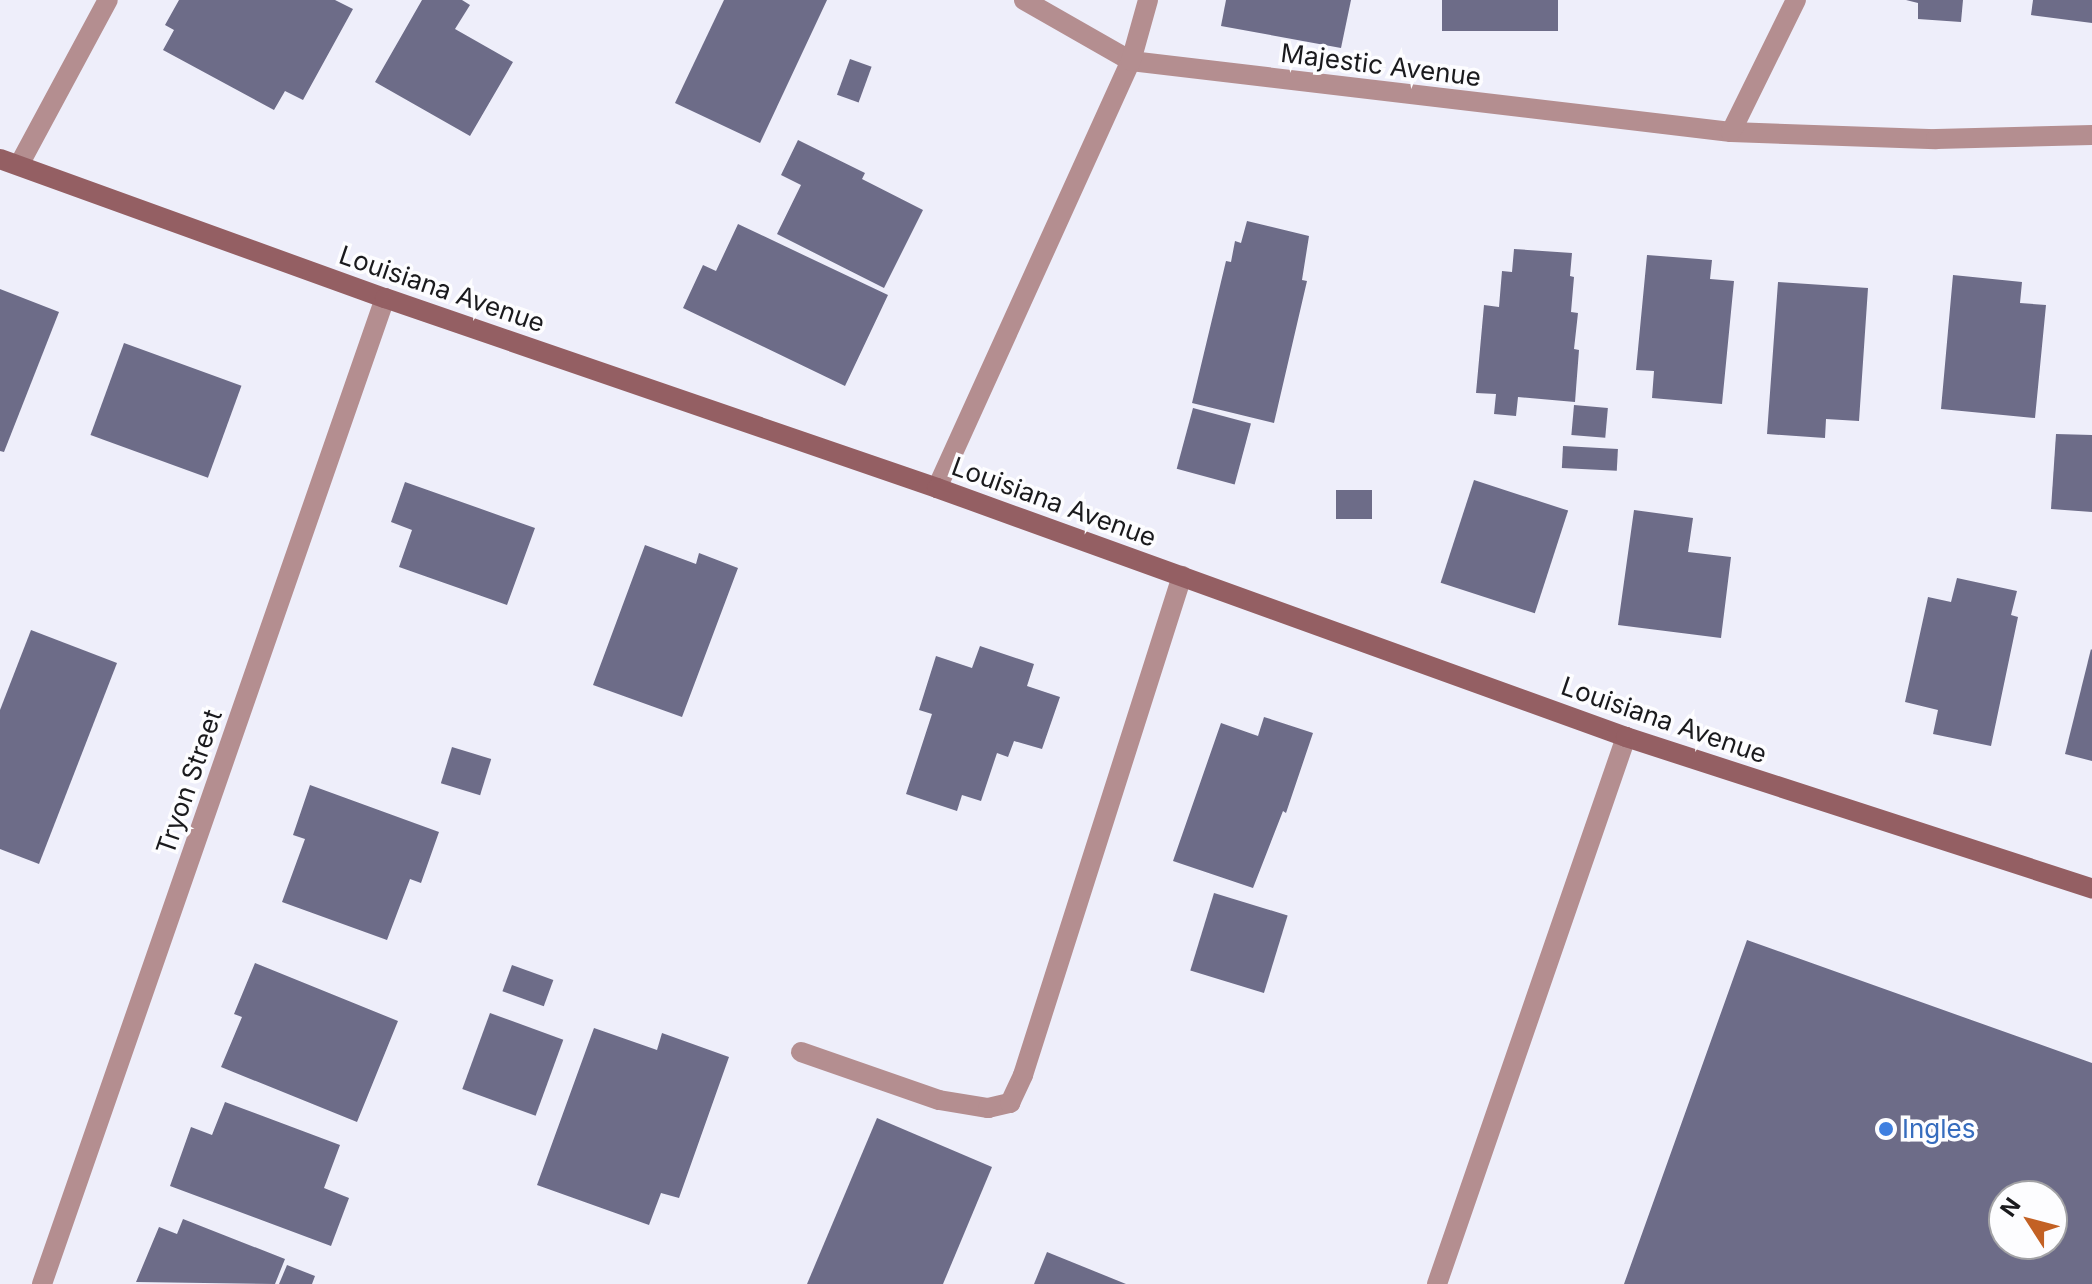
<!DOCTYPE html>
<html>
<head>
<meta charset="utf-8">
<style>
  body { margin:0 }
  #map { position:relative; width:2092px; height:1284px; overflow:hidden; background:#eeeefa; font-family:Inter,sans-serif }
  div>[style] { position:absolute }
  .building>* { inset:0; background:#6d6c88; transform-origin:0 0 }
  .lane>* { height:20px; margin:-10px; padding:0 10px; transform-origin:10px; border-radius:10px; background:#b48e90 }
  .street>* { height:20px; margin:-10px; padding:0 10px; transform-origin:10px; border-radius:10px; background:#b48e90 }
  .secondary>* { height:20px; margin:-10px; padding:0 10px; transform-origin:10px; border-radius:10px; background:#945f63 }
  .dots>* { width:22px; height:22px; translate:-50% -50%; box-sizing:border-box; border:4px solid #fdfdff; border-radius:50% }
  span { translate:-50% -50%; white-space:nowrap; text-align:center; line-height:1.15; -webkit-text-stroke:7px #fdfdff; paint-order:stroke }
  .street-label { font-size:26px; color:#1a1a1d }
  .shop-label { font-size:26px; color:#366cbe }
  .left { translate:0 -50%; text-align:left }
  .north { position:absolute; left:1988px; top:1180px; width:80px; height:80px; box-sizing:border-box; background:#fdfdff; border:2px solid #a2a2a5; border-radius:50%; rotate:306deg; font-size:22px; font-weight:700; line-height:32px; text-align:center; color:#1a1a1d }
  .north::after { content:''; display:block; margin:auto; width:28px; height:36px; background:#c36124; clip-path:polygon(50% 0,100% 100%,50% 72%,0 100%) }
</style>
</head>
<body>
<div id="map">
  <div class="building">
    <i style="clip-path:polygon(179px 0,335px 0,353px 9px,303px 100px,285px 91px,274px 110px,163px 50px,174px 30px,165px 25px)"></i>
    <i style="clip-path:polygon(422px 0,462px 0,470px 5px,455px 29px,513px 62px,470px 136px,375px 82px)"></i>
    <i style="clip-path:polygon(724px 0,827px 0,760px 143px,675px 103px)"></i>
    <i style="clip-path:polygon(1226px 0,1351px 0,1341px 48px,1221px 26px)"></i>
    <i style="left:1442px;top:0;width:116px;height:31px"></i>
    <i style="clip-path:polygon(1906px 0,1963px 0,1961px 22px,1918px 19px,1918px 3px)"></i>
    <i style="clip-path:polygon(2033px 0,2092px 0,2092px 23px,2031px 15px)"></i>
    <i style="left:850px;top:59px;width:23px;height:38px;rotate:20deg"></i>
    <i style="clip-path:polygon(798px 140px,865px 173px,862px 179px,923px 210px,884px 288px,777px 234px,801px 185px,781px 175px)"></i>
    <i style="clip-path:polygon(1247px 221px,1309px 236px,1302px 280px,1307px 281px,1274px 423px,1192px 403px,1226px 261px,1231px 262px,1235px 241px,1241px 243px)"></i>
    <i style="clip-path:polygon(738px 224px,888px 295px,845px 386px,683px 308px,703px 265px,716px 271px)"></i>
    <i style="clip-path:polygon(1514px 249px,1572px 253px,1570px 276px,1574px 277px,1571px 312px,1578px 313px,1574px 349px,1579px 350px,1575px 402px,1518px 397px,1516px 416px,1494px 414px,1496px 394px,1476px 393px,1484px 305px,1499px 307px,1502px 271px,1512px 272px)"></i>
    <i style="clip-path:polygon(1647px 255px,1712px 260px,1710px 279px,1734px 281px,1722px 404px,1652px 398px,1654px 371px,1636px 370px)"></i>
    <i style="clip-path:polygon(1953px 275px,2022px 282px,2020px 303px,2046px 305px,2035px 418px,1941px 409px)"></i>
    <i style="clip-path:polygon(1778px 282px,1868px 288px,1859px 421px,1826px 419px,1825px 438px,1767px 434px)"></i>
    <i style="clip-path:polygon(0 289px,59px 312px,4px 452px,0 451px)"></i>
    <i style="left:124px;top:343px;width:125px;height:98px;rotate:20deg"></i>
    <i style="left:1574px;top:405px;width:34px;height:30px;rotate:5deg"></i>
    <i style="left:1193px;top:408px;width:60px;height:63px;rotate:15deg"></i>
    <i style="clip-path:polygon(2056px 434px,2092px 435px,2092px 512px,2051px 509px)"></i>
    <i style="left:1563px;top:446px;width:55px;height:22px;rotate:3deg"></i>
    <i style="left:1474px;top:480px;width:99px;height:108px;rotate:18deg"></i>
    <i style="clip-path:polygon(405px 482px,535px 528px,507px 605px,399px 567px,412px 530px,391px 522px)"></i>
    <i style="left:1336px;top:490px;width:36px;height:29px"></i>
    <i style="clip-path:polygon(1634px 510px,1693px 518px,1688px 552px,1731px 557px,1721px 638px,1618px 625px)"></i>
    <i style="clip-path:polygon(645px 545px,696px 564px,699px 553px,738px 568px,682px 717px,593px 685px)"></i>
    <i style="clip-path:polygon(1957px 578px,2017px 591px,2011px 615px,2018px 617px,1991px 746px,1933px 734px,1938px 710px,1905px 702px,1928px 597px,1951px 602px)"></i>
    <i style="clip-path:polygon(31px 630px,117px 663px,39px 864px,0 849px,0 710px)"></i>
    <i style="clip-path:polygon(980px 646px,1034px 664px,1027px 686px,1060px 697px,1042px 749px,1014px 741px,1008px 757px,997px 753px,981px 801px,962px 795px,957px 811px,906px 794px,932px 714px,919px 710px,936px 656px,972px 668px)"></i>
    <i style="clip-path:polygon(2091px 649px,2092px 650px,2092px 761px,2065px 754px)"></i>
    <i style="clip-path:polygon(1264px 717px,1313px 733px,1286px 813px,1283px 811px,1253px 888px,1173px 861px,1221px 723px,1258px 736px)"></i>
    <i style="left:452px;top:747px;width:41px;height:38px;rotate:17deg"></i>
    <i style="clip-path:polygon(310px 785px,439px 832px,421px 883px,410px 879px,387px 940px,282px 902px,305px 839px,293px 835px)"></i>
    <i style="left:1214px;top:893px;width:77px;height:81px;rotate:17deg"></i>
    <i style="clip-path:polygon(evenodd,1747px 940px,2092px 1063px,2092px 1284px,1624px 1284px,1747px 940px,2004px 1196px,2052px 1196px,2052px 1244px,2004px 1244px,2004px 1196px)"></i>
    <i style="clip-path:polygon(255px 963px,398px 1021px,357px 1122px,221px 1067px,242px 1017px,234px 1014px)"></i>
    <i style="left:512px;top:965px;width:44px;height:28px;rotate:20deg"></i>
    <i style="left:490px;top:1013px;width:78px;height:81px;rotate:20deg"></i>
    <i style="clip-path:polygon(594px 1028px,657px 1050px,662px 1033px,729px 1057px,679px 1198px,661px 1193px,649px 1225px,537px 1185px)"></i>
    <i style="clip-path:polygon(225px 1102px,340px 1145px,324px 1188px,349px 1198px,331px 1246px,170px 1186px,191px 1127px,212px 1135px)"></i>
    <i style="clip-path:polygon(877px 1118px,992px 1167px,943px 1284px,807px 1284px)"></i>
    <i style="clip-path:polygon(183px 1219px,285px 1259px,275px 1284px,136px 1282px,159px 1227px,177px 1234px)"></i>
    <i style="clip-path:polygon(1047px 1252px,1126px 1284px,1034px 1284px)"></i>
    <i style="clip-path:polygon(287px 1265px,315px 1276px,312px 1284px,279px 1284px)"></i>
  </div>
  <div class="lane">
    <i style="left:801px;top:1052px;width:146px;rotate:19.2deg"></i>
    <i style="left:939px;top:1100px;width:50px;rotate:9.3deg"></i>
    <i style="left:988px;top:1108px;width:23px;rotate:-13deg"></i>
    <i style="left:1010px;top:1103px;width:31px;rotate:-65deg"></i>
    <i style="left:1023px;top:1075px;width:524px;rotate:-72.33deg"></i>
    <i style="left:1437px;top:1284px;width:579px;rotate:-70.94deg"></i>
  </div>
  <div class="street">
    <i style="left:1024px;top:0;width:123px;rotate:29.7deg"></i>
    <i style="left:1131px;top:61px;width:604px;rotate:6.75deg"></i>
    <i style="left:1731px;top:132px;width:205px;rotate:2deg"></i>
    <i style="left:1936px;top:139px;width:156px;rotate:-1.5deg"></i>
    <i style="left:1731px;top:132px;width:147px;rotate:-63.8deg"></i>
    <i style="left:19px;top:165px;width:187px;rotate:-61.7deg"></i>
    <i style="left:937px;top:488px;width:469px;rotate:-65.6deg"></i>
    <i style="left:1131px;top:61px;width:63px;rotate:-74.4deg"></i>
    <i style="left:42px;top:1284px;width:1044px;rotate:-70.82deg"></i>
  </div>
  <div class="secondary">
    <i style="left:0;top:159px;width:409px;rotate:19.9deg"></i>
    <i style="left:385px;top:298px;width:584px;rotate:18.99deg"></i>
    <i style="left:937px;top:488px;width:733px;rotate:19.87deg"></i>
    <i style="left:1626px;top:737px;width:490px;rotate:18deg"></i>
  </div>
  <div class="dots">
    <i style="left:1886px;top:1129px;background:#3f7fe0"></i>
  </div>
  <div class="street-label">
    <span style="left:1381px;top:65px;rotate:7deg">Majestic Avenue</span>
    <span style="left:442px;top:289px;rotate:19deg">Louisiana Avenue</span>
    <span style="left:1054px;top:502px;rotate:20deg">Louisiana Avenue</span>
    <span style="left:1664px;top:720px;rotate:19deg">Louisiana Avenue</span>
    <span style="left:189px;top:782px;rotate:-71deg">Tryon Street</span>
  </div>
  <div class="shop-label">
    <span class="left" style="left:1902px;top:1129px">Ingles</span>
  </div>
  <div class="north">N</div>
</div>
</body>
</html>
